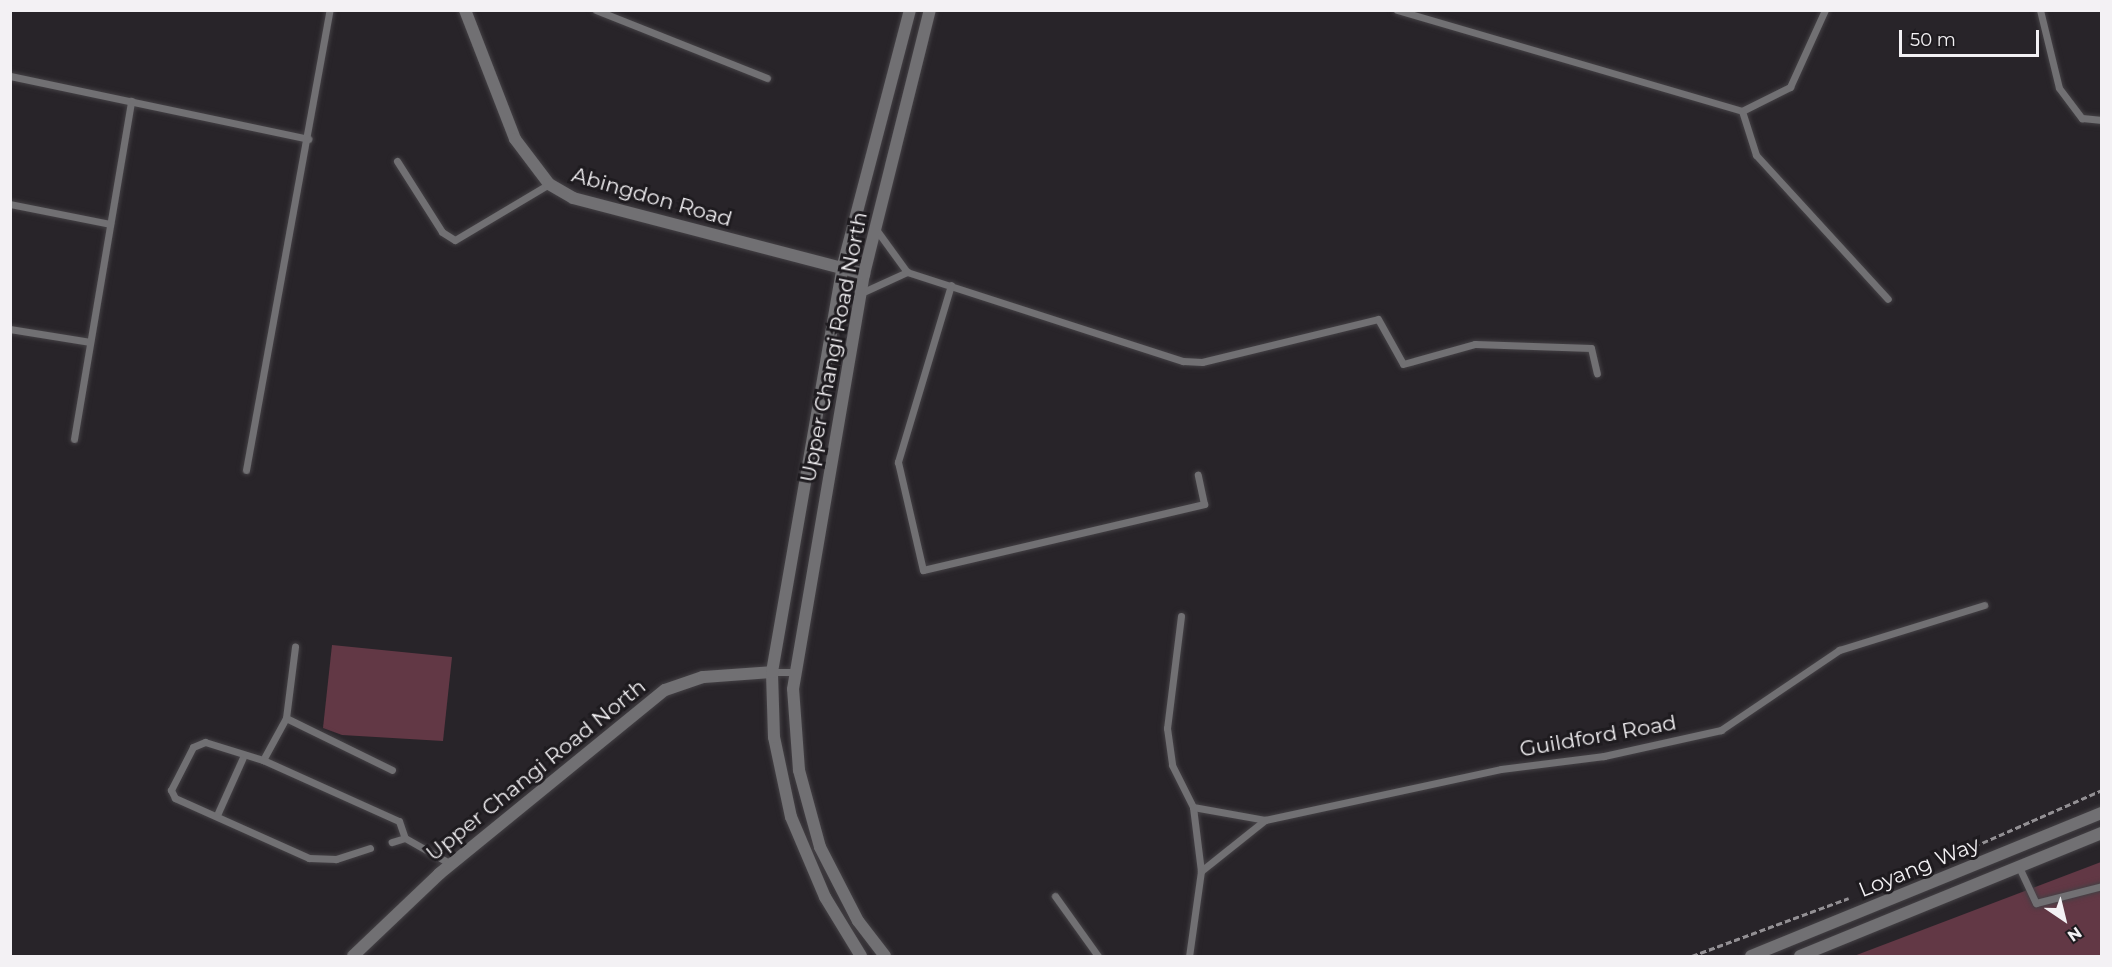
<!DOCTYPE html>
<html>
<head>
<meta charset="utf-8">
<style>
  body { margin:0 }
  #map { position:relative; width:2112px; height:967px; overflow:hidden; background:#282429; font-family:Montserrat,sans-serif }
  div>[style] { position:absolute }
  .green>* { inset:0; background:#623845 }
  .path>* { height:3px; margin-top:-1.5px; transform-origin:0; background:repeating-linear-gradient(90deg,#939094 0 6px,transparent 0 9px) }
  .roads { filter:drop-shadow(0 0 2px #444145) drop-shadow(0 0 2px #444145) }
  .service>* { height:7px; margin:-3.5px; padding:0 3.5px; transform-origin:3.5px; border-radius:3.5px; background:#717073 }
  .minor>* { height:12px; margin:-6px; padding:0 6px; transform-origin:6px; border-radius:6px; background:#717073 }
  .tertiary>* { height:12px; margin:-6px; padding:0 6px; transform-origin:6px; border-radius:6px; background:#717073 }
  span { translate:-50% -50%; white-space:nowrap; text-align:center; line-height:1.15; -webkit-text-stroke:6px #1e1b1f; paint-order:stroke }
  .street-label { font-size:21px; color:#f3f1f4 }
  .frame { position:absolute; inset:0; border:12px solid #f3f1f4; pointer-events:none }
  .north { position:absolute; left:2034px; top:889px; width:60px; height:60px; -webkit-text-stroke:4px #1e1b1f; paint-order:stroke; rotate:145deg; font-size:16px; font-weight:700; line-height:24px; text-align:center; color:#f3f1f4 }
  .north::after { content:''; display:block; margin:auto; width:21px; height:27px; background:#f3f1f4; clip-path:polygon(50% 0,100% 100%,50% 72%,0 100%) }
  .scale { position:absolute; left:1899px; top:30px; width:140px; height:27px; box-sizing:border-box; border:3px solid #f3f1f4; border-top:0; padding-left:8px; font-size:18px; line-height:21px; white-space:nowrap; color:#f3f1f4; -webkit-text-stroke:4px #1e1b1f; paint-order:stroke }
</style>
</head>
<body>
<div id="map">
  <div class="green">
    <i style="clip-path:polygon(332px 645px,452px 657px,443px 741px,342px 735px,323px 728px)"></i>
    <i style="clip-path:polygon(2101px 862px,2101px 956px,1854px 956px)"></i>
  </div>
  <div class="path">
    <i style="left:1966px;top:850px;width:149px;rotate:-23.8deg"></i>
    <i style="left:1692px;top:956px;width:167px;rotate:-20.3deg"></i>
  </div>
  <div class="roads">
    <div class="service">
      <i style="left:596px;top:10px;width:184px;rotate:21.7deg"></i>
      <i style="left:1397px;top:10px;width:359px;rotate:16.3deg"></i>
      <i style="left:1742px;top:111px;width:54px;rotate:-26.6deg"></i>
      <i style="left:1790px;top:87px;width:85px;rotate:-65.6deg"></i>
      <i style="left:2040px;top:10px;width:80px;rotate:76.3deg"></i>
      <i style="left:2059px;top:88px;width:38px;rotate:53deg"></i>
      <i style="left:2082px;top:118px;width:20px;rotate:6deg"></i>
      <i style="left:10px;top:76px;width:305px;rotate:11.9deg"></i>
      <i style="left:1742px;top:111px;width:46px;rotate:72.3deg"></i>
      <i style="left:1756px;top:155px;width:195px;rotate:47.5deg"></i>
      <i style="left:397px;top:161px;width:84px;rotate:57.6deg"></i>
      <i style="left:442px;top:232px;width:15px;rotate:32deg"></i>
      <i style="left:455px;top:240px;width:109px;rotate:-30.8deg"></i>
      <i style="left:10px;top:204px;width:102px;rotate:11.3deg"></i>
      <i style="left:875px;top:228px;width:54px;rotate:54deg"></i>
      <i style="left:907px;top:272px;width:290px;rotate:17.9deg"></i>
      <i style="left:1183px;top:361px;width:19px;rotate:3deg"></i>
      <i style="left:1202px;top:362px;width:181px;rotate:-13.7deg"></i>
      <i style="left:1378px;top:319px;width:51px;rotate:60.9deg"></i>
      <i style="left:1403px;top:364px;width:75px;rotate:-15.5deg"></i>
      <i style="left:1475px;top:344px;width:116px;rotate:2deg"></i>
      <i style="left:1591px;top:348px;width:26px;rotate:77deg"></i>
      <i style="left:951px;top:285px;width:185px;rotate:106.7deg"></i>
      <i style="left:898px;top:462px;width:111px;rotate:77deg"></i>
      <i style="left:923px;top:570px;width:289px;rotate:-13.2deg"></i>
      <i style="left:1204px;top:504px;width:30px;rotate:-102deg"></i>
      <i style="left:861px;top:293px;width:51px;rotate:-24.5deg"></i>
      <i style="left:10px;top:329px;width:81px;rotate:9.2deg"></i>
      <i style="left:74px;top:439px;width:343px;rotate:-80.4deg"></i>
      <i style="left:246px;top:470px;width:468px;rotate:-79.7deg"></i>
      <i style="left:1181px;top:616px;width:113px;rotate:97.1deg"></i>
      <i style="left:1167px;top:728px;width:37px;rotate:82deg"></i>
      <i style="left:1172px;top:765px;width:47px;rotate:63.4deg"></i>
      <i style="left:1193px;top:807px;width:64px;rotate:82.9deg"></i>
      <i style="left:1201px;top:871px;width:86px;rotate:98deg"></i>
      <i style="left:772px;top:672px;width:22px"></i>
      <i style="left:286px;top:718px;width:118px;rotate:26.1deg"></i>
      <i style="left:263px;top:760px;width:48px;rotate:-61.3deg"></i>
      <i style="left:286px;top:718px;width:72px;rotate:-82.8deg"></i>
      <i style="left:1193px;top:807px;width:73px;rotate:10.2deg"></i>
      <i style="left:1265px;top:820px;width:241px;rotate:-12.2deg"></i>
      <i style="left:1501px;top:769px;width:104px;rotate:-7.2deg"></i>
      <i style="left:1604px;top:756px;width:120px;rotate:-12.5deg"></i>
      <i style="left:1721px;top:730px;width:143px;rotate:-34.1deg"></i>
      <i style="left:1839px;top:650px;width:152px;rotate:-17.2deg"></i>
      <i style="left:217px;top:815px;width:66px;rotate:-65.8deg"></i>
      <i style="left:405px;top:838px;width:53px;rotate:29.5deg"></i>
      <i style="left:370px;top:848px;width:36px;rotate:162deg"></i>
      <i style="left:336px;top:859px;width:27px;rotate:-178deg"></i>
      <i style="left:309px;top:858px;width:147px;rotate:-155.9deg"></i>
      <i style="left:175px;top:798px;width:9px;rotate:-117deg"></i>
      <i style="left:171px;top:790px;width:48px;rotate:-62.9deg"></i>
      <i style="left:193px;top:747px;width:13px;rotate:-23deg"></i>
      <i style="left:205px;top:742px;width:61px;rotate:17.2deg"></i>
      <i style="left:263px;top:760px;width:149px;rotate:24.2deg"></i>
      <i style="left:399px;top:821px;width:18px;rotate:71deg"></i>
      <i style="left:405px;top:838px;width:14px;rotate:163deg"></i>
      <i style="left:2019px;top:867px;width:40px;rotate:65deg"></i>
      <i style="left:2036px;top:903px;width:68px;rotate:-14.4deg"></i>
      <i style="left:1201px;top:871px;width:82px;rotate:-38.6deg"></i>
      <i style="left:1055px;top:896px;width:74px;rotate:54.4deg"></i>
    </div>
    <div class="minor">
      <i style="left:465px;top:10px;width:138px;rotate:68.8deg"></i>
      <i style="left:515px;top:139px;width:56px;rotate:52.9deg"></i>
      <i style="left:549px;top:184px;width:28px;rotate:30deg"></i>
      <i style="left:573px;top:198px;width:301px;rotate:14.6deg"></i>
      <i style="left:353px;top:956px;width:119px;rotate:-43.6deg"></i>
      <i style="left:439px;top:874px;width:291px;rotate:-39.2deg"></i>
      <i style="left:665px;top:690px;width:40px;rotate:-18.9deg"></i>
      <i style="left:703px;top:677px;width:69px;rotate:-4.1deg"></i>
    </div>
    <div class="tertiary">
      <i style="left:861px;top:956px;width:69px;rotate:-121.4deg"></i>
      <i style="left:825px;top:897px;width:87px;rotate:-113deg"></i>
      <i style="left:791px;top:817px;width:82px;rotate:-102deg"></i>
      <i style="left:774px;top:737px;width:65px;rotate:-91.8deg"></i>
      <i style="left:772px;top:672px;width:409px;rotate:-80.1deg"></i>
      <i style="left:842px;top:269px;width:268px;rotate:-75.3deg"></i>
      <i style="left:885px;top:956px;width:44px;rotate:-127.6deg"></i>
      <i style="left:858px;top:921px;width:83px;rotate:-117.2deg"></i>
      <i style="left:820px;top:847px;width:80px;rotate:-105.3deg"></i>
      <i style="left:799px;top:770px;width:81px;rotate:-94.2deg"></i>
      <i style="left:793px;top:689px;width:421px;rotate:-80.3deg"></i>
      <i style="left:864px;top:274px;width:272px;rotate:-76deg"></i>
      <i style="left:1751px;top:956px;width:379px;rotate:-22.2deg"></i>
      <i style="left:1800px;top:956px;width:326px;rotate:-22.2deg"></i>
    </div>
  </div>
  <div class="street-label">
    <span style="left:652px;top:197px;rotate:16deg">Abingdon Road</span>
    <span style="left:834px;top:347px;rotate:-79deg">Upper Changi Road North</span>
    <span style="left:1598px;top:736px;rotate:-10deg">Guildford Road</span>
    <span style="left:536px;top:770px;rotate:-39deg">Upper Changi Road North</span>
    <span style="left:1919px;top:867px;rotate:-22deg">Loyang Way</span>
  </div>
  <div class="frame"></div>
  <div class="north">N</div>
  <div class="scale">50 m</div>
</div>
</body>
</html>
